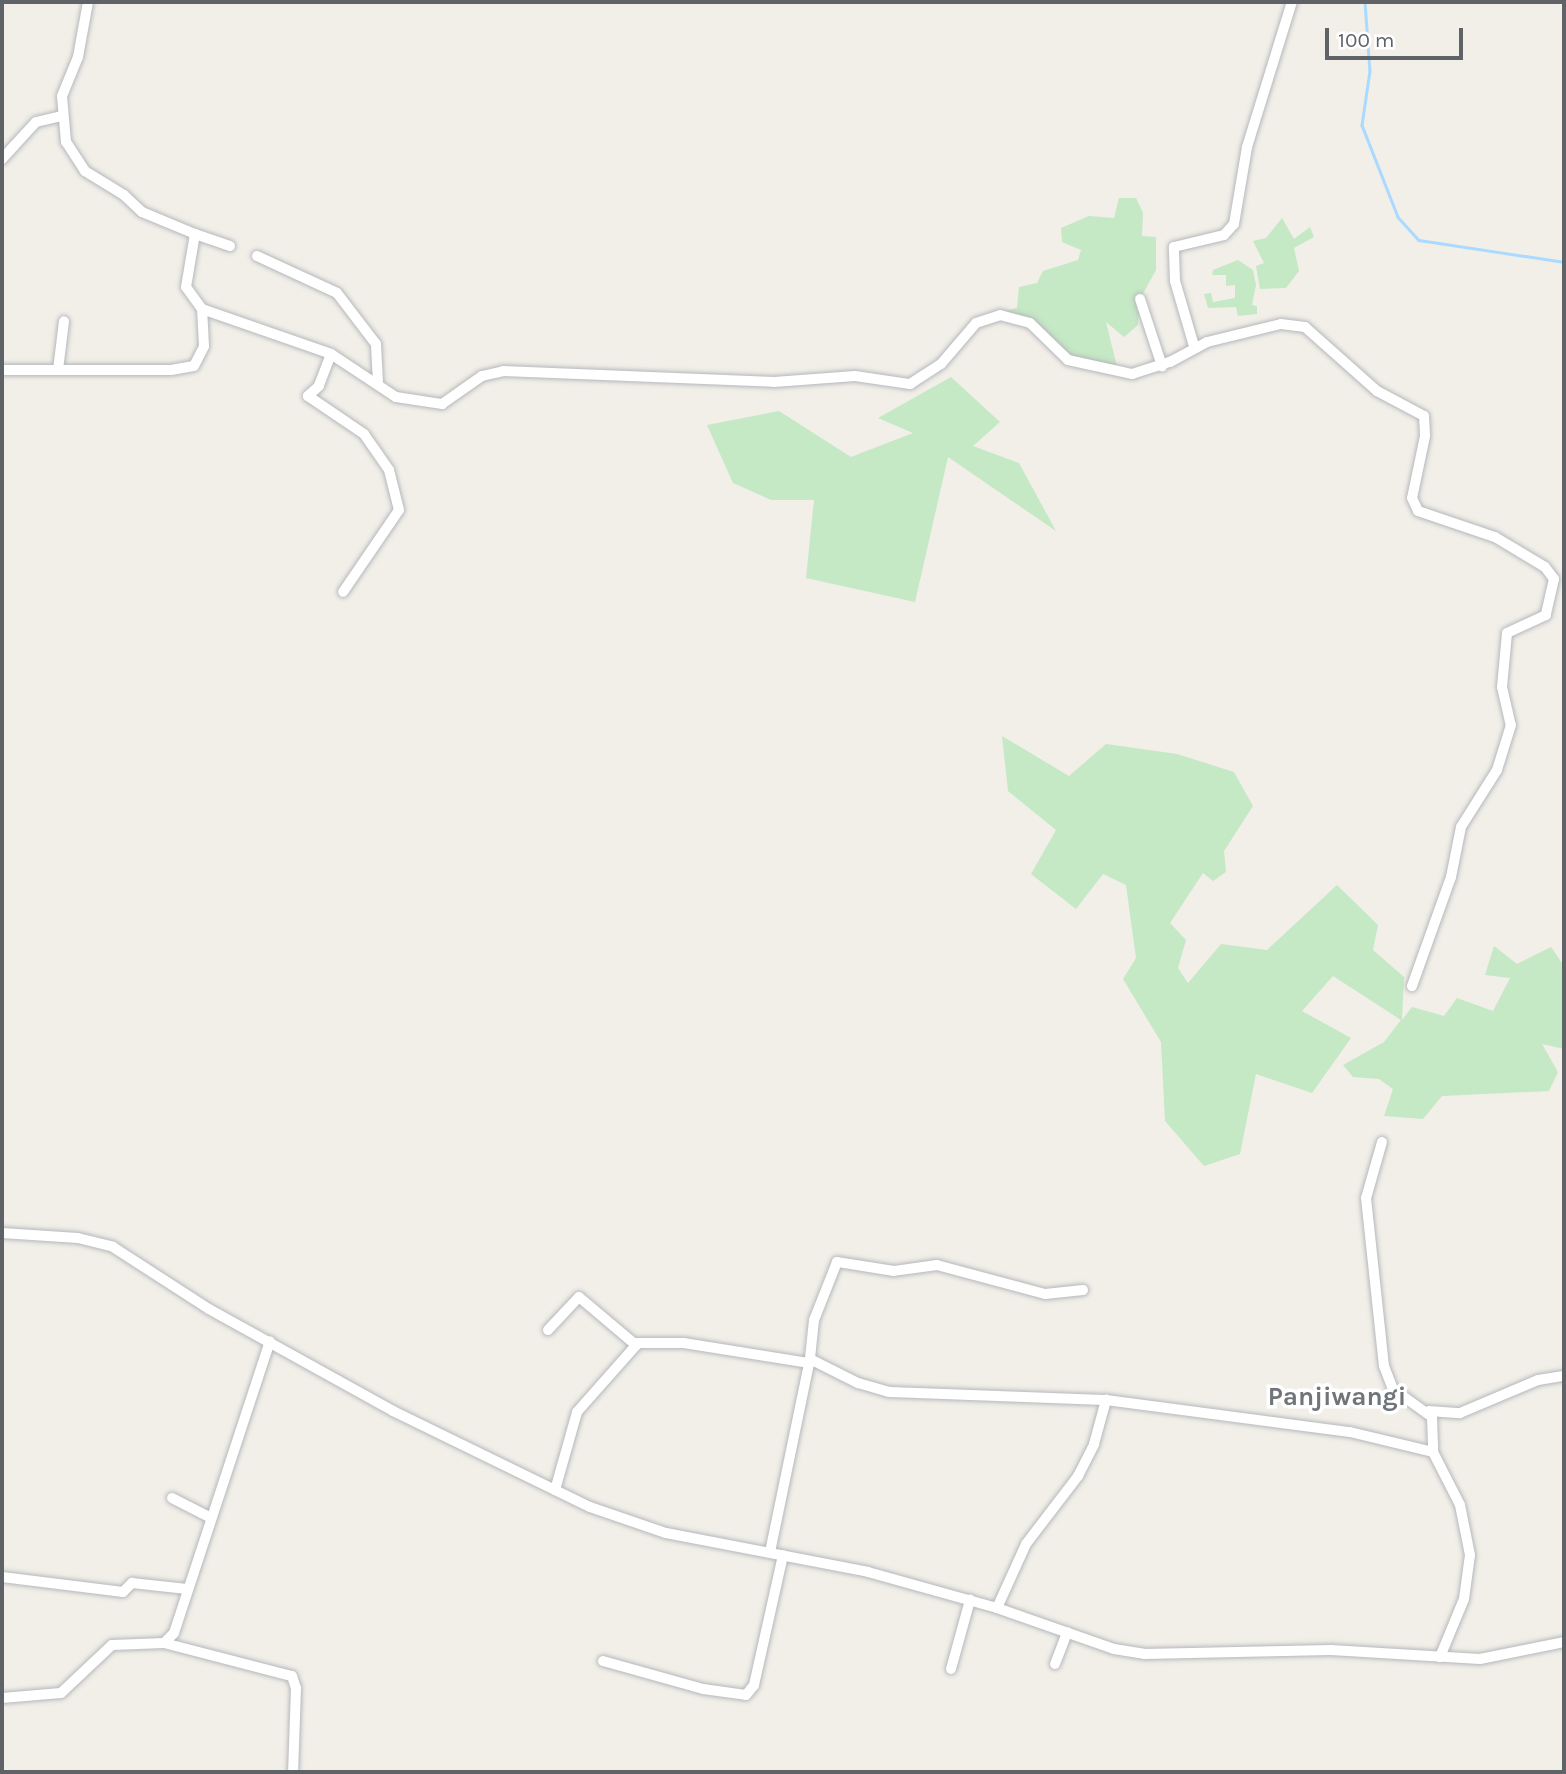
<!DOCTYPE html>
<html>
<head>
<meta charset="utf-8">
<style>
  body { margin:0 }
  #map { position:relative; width:1566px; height:1774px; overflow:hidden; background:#f1efe8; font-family:Karla,sans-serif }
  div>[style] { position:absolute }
  .green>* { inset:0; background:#c5e8c5 }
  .stream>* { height:2.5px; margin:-1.25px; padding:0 1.25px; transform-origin:1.25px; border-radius:1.25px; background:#aadaff }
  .roads { filter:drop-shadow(0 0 2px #b5b8bc) drop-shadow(0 0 2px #b5b8bc) }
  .street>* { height:10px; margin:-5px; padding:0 5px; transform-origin:5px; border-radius:5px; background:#fff }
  span { translate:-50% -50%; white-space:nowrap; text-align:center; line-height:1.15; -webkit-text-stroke:7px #fff; paint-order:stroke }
  .quarter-label { font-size:26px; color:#70757a; font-weight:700 }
  .frame { position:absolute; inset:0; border:4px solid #5f6368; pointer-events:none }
  .scale { position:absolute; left:1325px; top:28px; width:138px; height:32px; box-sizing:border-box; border:4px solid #5f6368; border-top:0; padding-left:9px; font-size:21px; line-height:24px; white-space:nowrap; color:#5f6368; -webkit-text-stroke:5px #fff; paint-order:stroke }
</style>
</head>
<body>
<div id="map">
  <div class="green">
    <i style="clip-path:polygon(1119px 198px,1136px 198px,1143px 213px,1142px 236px,1156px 237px,1156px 270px,1140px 299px,1138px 325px,1124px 337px,1106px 322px,1117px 367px,1066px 356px,1005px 311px,1017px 308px,1019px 287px,1037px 283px,1043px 271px,1078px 260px,1081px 250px,1062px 242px,1061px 228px,1089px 216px,1114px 218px)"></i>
    <i style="clip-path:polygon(1282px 218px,1294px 239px,1310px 227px,1314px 237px,1294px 248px,1299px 271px,1286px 288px,1260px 289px,1256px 266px,1264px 263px,1253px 241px,1266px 238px)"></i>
    <i style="clip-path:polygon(1238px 260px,1253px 270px,1256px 285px,1252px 305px,1257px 306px,1257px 314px,1238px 316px,1236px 307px,1208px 308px,1204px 294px,1211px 293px,1213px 302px,1235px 298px,1235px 285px,1226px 286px,1226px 275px,1212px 275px,1213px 270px)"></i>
    <i style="clip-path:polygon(951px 377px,1000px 422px,973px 446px,1019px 463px,1056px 531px,948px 457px,915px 602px,806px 578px,814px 500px,771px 500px,733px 483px,707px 425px,779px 411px,851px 457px,913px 433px,878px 418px)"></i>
    <i style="clip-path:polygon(1002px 736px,1069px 776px,1106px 744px,1177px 754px,1234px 772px,1253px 806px,1224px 851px,1226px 872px,1213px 881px,1203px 873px,1170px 923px,1186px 940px,1178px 968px,1188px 983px,1221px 944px,1267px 950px,1337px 885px,1378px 925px,1373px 950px,1404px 977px,1402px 1020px,1412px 1007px,1444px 1016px,1457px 998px,1493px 1011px,1510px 978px,1485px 975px,1494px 946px,1517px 964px,1551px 947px,1564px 966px,1564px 1049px,1542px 1044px,1558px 1072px,1549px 1091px,1442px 1096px,1423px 1119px,1384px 1116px,1393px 1089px,1379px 1079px,1353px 1077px,1343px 1065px,1384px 1042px,1401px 1020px,1333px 976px,1302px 1011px,1351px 1038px,1312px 1093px,1256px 1074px,1240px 1154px,1204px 1166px,1165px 1121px,1161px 1042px,1123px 979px,1136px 958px,1126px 885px,1103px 874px,1076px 909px,1031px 874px,1056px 830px,1008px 791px)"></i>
  </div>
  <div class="stream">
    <i style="left:1365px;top:2px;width:69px;rotate:85.9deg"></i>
    <i style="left:1370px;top:71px;width:55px;rotate:98.4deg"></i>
    <i style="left:1362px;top:125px;width:99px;rotate:68.6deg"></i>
    <i style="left:1398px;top:217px;width:31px;rotate:48deg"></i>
    <i style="left:1419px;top:240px;width:147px;rotate:8.6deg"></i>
  </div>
  <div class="roads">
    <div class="street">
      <i style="left:2px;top:159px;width:50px;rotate:-47.4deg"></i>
      <i style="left:36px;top:122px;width:27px;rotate:-13deg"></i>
      <i style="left:195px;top:234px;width:37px;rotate:19deg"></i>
      <i style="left:257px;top:256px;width:88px;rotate:24.8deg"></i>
      <i style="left:337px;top:293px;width:64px;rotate:52.6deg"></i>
      <i style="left:376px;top:344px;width:40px;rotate:87.1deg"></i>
      <i style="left:1140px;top:299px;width:71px;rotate:71.8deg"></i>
      <i style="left:202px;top:309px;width:137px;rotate:19.2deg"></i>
      <i style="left:331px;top:354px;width:78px;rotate:33.5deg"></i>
      <i style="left:396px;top:397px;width:47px;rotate:8.7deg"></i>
      <i style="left:442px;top:404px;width:49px;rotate:-35deg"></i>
      <i style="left:482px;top:376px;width:22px;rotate:-13deg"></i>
      <i style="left:503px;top:371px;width:271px;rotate:2.3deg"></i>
      <i style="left:774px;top:382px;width:81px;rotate:-4.2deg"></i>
      <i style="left:855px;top:376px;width:56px;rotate:8.3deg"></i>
      <i style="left:910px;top:384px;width:37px;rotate:-33deg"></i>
      <i style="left:941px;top:364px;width:54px;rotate:-49.5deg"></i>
      <i style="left:976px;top:323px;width:25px;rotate:-18deg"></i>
      <i style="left:1000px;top:315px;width:31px;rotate:15deg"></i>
      <i style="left:1030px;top:323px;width:53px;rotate:44.2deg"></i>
      <i style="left:1068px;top:360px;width:66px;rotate:12.3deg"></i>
      <i style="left:1132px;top:374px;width:40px;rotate:-18deg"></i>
      <i style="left:1170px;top:362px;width:42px;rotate:-28.4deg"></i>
      <i style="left:1207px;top:342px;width:76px;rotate:-13.7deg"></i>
      <i style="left:1281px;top:324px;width:24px;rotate:7deg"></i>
      <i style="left:1305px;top:327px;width:96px;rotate:41.6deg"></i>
      <i style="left:1377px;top:391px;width:53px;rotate:28deg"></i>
      <i style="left:1424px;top:416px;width:20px;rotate:87deg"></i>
      <i style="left:1425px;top:436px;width:63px;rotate:101.8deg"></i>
      <i style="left:1412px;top:498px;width:14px;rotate:65deg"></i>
      <i style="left:1418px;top:511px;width:81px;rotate:18.7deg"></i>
      <i style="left:1495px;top:537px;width:58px;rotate:31deg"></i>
      <i style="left:1545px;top:567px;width:15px;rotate:53deg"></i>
      <i style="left:1554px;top:579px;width:37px;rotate:103deg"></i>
      <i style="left:1546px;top:615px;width:43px;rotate:155.2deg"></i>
      <i style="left:1507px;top:633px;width:54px;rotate:95.3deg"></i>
      <i style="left:1502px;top:687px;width:39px;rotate:77deg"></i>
      <i style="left:1511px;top:725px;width:47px;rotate:107.3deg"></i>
      <i style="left:1497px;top:770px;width:67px;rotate:122.3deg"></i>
      <i style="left:1461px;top:827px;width:51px;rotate:101.3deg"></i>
      <i style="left:1451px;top:877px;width:116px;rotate:109.7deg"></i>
      <i style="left:1194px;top:346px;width:68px;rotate:-106.3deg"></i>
      <i style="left:1175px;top:281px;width:34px;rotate:-92deg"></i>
      <i style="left:1174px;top:247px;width:51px;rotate:-13.5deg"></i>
      <i style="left:1224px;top:235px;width:15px;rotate:-48deg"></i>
      <i style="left:1234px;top:224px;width:78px;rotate:-80.4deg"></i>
      <i style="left:1247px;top:147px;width:152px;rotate:-72.8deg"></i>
      <i style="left:331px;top:354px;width:34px;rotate:111deg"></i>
      <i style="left:319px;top:386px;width:15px;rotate:138deg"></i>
      <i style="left:308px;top:396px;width:68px;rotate:34.2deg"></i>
      <i style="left:364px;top:434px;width:44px;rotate:55.2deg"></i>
      <i style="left:389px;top:470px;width:41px;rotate:76deg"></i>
      <i style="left:399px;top:510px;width:99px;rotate:124.3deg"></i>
      <i style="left:2px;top:370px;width:169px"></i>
      <i style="left:171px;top:370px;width:23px;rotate:-10deg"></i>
      <i style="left:194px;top:366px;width:22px;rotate:-63deg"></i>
      <i style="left:204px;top:346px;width:37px;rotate:-93deg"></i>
      <i style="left:202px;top:309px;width:27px;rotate:-126deg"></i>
      <i style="left:186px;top:287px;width:54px;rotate:-80.4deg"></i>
      <i style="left:195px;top:234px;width:57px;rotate:-157.5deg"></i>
      <i style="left:142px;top:212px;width:25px;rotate:-137deg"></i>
      <i style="left:124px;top:195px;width:46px;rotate:-148.4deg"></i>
      <i style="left:85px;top:171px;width:35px;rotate:-123deg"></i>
      <i style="left:66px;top:142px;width:46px;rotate:-95deg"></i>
      <i style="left:62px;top:96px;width:42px;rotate:-67.7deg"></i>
      <i style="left:78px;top:57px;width:56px;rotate:-79.7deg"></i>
      <i style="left:58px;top:370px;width:49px;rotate:-83deg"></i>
      <i style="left:1382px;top:1142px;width:58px;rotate:105.9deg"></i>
      <i style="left:1366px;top:1198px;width:169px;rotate:83.9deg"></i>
      <i style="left:1384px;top:1366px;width:25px;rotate:69deg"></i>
      <i style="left:1393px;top:1389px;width:48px;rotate:35.7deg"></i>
      <i style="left:1432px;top:1417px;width:35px;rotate:88deg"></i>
      <i style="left:1433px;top:1452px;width:59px;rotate:63deg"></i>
      <i style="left:1460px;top:1505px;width:51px;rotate:78.7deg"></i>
      <i style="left:1470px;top:1555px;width:44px;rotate:97.8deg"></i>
      <i style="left:1464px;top:1599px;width:63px;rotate:112.5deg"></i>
      <i style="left:2px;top:1233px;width:76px;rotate:3.8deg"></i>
      <i style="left:78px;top:1238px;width:36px;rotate:14deg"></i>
      <i style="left:113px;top:1247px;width:114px;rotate:32.9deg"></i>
      <i style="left:209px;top:1309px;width:210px;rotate:29deg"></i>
      <i style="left:393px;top:1411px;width:219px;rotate:26deg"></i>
      <i style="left:590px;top:1507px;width:80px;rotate:18.9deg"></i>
      <i style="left:666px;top:1533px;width:206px;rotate:10.9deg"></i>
      <i style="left:868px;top:1572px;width:134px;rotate:15.6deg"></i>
      <i style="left:997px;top:1608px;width:124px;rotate:19.3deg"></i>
      <i style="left:1114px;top:1649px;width:30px;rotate:9deg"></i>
      <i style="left:1144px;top:1654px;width:187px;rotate:-1.2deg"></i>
      <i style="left:1331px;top:1650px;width:149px;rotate:3.5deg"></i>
      <i style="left:1480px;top:1659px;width:86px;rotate:-11.4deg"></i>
      <i style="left:1083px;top:1290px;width:38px;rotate:174deg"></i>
      <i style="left:1045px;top:1294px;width:112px;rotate:-165deg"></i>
      <i style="left:937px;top:1265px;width:43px;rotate:172.1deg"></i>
      <i style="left:894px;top:1271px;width:58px;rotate:-171deg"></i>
      <i style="left:837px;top:1262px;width:62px;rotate:111.6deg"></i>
      <i style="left:814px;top:1320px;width:39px;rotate:96deg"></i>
      <i style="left:810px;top:1359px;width:54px;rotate:26.6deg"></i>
      <i style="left:858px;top:1383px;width:32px;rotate:16deg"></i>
      <i style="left:889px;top:1392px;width:217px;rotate:2.1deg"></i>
      <i style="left:548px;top:1330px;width:45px;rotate:-46.8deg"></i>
      <i style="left:579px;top:1297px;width:75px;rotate:40.1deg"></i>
      <i style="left:1429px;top:1411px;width:31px;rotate:4deg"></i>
      <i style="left:1460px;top:1413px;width:85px;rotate:-22.9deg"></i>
      <i style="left:1538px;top:1380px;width:26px;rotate:-9deg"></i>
      <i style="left:555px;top:1490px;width:81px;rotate:-74.2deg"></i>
      <i style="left:577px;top:1412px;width:92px;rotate:-48.5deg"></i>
      <i style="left:638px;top:1343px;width:46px"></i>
      <i style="left:684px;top:1343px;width:127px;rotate:9.1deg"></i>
      <i style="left:172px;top:1498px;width:44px;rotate:27.1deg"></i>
      <i style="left:770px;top:1552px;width:197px;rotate:-78.3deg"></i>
      <i style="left:2px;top:1577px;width:122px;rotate:7.1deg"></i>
      <i style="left:123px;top:1592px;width:13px;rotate:-45deg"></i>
      <i style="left:132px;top:1583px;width:55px;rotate:6.2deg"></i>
      <i style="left:997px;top:1608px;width:70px;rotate:-65.6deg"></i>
      <i style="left:1026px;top:1544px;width:86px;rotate:-52.6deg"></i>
      <i style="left:1078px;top:1476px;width:36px;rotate:-63deg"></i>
      <i style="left:1094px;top:1444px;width:46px;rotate:-74.7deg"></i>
      <i style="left:1106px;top:1400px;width:246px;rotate:7.5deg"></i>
      <i style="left:1350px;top:1432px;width:85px;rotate:13.5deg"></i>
      <i style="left:164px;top:1643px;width:132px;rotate:14.5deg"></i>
      <i style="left:292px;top:1676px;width:13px;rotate:72deg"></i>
      <i style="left:296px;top:1688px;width:84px;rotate:92deg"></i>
      <i style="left:603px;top:1661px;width:104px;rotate:15.6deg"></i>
      <i style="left:703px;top:1689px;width:43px;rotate:7.9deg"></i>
      <i style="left:746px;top:1695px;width:13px;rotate:-51deg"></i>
      <i style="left:754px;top:1685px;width:133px;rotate:-77.4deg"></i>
      <i style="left:1055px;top:1664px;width:34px;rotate:-69deg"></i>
      <i style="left:951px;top:1669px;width:72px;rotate:-74.6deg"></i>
      <i style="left:2px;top:1698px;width:59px;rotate:-4.8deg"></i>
      <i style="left:61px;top:1693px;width:70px;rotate:-43.3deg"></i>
      <i style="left:112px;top:1645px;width:52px;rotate:-2.2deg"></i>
      <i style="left:164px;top:1643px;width:14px;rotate:-45deg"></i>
      <i style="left:174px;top:1633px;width:307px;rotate:-71.8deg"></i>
    </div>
  </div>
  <div class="quarter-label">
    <span style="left:1337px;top:1397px">Panjiwangi</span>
  </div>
  <div class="frame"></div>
  <div class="scale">100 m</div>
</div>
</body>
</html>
